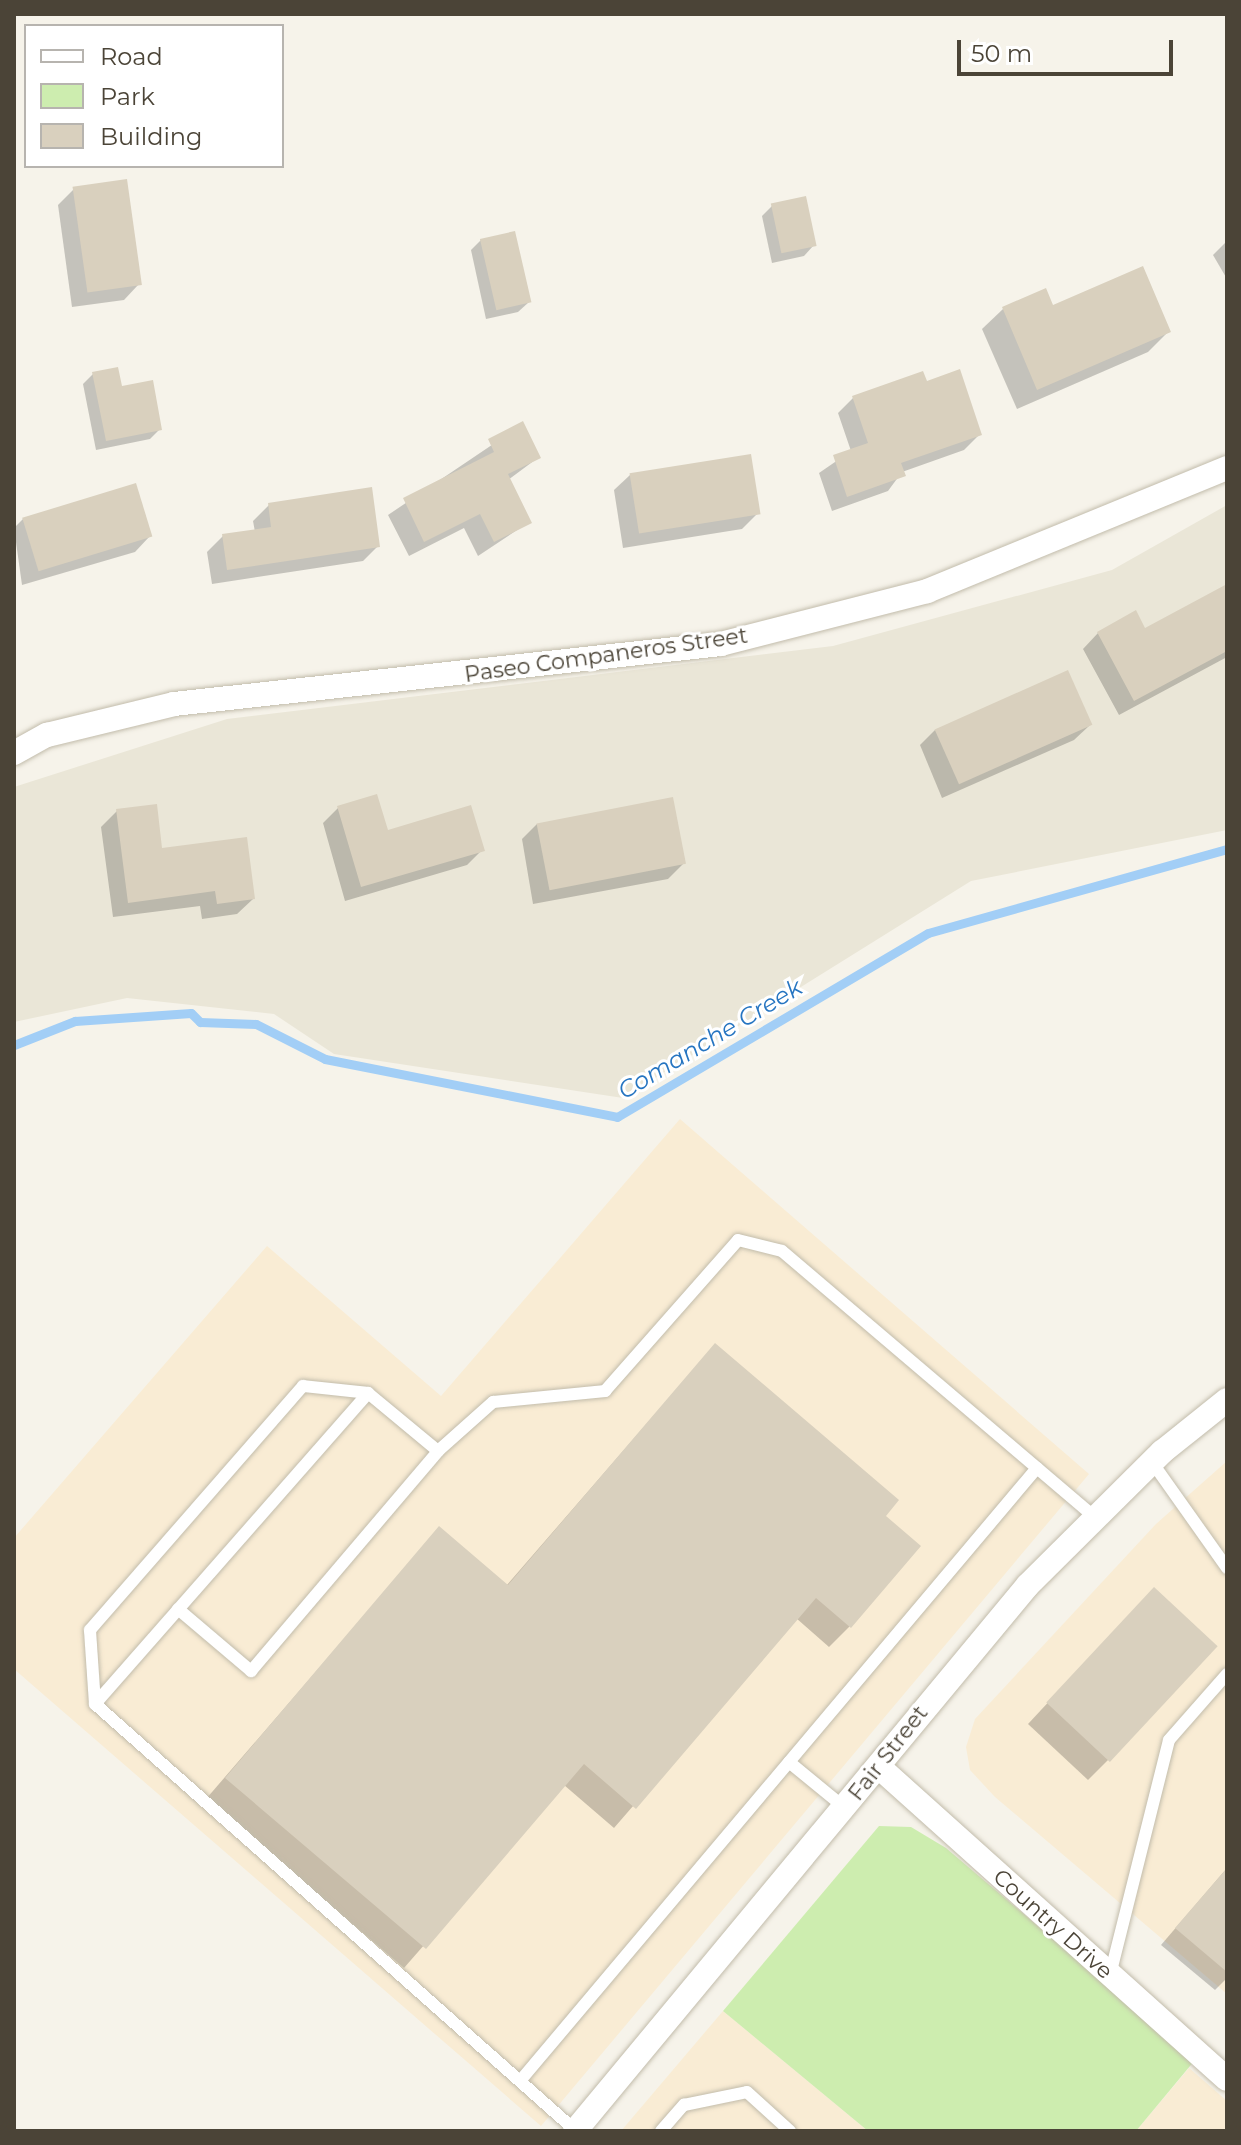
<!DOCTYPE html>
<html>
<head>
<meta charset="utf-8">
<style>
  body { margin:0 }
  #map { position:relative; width:1241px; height:2145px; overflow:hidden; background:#f6f3ea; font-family:Montserrat,sans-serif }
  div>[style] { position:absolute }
  .residential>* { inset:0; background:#eae6d7 }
  .commercial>* { inset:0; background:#f9ecd4 }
  .green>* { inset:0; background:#cdedaf }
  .shadow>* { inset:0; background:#0003 }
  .stream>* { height:9px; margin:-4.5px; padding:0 4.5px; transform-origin:4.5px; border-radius:4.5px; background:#a2cef6 }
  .building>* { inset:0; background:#d9d0be; transform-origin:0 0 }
  .roads { filter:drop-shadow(0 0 2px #c2bcab) drop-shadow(0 0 2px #c2bcab) }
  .lane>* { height:12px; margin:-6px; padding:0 6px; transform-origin:6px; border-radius:6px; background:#fff }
  .street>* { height:24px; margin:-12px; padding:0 12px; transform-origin:12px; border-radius:12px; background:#fff }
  span { translate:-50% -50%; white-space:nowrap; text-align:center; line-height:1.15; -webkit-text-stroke:6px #fff; paint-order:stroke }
  .street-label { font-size:22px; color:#4b4437 }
  .water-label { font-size:24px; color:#2675c1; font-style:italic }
  .frame { position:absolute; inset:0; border:16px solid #4b4437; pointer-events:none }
  .legend { position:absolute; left:24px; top:24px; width:260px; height:144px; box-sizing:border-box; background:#fff; border:2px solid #b7b4af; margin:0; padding:10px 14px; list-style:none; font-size:24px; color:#4b4437 }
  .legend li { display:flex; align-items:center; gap:16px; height:40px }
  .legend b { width:40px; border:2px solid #b7b4af }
  .scale { position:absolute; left:957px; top:40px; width:216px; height:36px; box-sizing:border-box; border:4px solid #4b4437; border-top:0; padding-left:10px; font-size:24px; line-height:28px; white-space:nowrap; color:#4b4437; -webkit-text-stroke:6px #fff; paint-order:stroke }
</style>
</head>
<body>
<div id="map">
  <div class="residential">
    <i style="clip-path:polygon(1227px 505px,1227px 830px,971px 881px,623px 1098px,334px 1054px,274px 1014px,127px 998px,14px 1022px,14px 787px,227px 719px,833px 646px,1112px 570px)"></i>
  </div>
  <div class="commercial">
    <i style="clip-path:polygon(680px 1119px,1089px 1474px,541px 2126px,14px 1669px,14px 1538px,267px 1246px,441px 1396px)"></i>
    <i style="clip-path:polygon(1227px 1461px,1227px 1994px,995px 1797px,970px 1770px,966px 1747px,975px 1719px,1156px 1524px)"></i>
    <i style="clip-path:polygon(723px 2011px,868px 2131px,621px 2131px)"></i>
    <i style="clip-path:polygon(1189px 2068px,1227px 2101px,1227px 2131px,1136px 2131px)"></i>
  </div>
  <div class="green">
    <i style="clip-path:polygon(879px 1826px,911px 1827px,946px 1848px,1195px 2060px,1136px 2131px,868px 2131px,723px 2011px)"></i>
  </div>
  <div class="shadow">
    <i style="clip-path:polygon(74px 189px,139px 284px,124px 300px,72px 307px,58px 205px)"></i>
    <i style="clip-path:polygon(772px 206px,814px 245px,804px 256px,772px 263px,762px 216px)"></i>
    <i style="clip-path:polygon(481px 240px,529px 302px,518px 312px,486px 319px,471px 250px)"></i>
    <i style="clip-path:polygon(1227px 241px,1227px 279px,1213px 255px)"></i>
    <i style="clip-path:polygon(1052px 308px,1169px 331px,1148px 352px,1017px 409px,982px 329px,1003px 309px)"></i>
    <i style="clip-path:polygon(93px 374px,120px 388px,160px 429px,150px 439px,96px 450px,83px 384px)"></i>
    <i style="clip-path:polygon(925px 383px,980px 434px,964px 450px,902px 472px,888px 491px,832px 511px,819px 473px,851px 451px,838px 413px,853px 398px)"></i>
    <i style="clip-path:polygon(523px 424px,539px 457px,508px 480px,529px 522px,478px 556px,464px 528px,409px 556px,388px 515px)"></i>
    <i style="clip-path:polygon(630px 475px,758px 513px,742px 529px,623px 548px,614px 490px)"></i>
    <i style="clip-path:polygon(269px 505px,378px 546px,363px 561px,212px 584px,207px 552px,223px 536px,255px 532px,253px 521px)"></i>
    <i style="clip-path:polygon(23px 519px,150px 536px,135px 552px,22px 585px,14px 528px)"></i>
    <i style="clip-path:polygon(1227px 586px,1227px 657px,1119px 715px,1083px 649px,1098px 633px,1144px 631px)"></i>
    <i style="clip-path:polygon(1090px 725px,1074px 740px,942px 798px,920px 745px,935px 730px)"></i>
    <i style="clip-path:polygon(338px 808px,386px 832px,482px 850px,467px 865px,345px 901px,323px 823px)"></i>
    <i style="clip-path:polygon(117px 811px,160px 850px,253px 899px,237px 914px,202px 919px,200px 906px,113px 917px,101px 827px)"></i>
    <i style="clip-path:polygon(537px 824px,683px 864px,668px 879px,533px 904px,522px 839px)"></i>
    <i style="clip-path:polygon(715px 1345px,883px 1516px,850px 1626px,829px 1647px,796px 1618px,614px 1828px,564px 1785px,404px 1968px,206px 1799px,439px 1529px,506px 1586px)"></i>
    <i style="clip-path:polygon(1134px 1610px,1108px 1760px,1088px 1780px,1028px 1724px)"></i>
    <i style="clip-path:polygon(1227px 1868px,1227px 1978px,1215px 1990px,1161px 1945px)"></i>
  </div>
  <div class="stream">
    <i style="left:14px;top:1045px;width:66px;rotate:-21.5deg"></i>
    <i style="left:75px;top:1021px;width:116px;rotate:-3.9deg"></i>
    <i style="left:191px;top:1013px;width:13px;rotate:45deg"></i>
    <i style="left:200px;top:1022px;width:56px;rotate:2deg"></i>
    <i style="left:256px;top:1024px;width:77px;rotate:26.9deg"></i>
    <i style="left:325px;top:1059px;width:298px;rotate:11.2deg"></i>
    <i style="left:617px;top:1117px;width:361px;rotate:-30.6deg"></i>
    <i style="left:928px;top:933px;width:311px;rotate:-15.7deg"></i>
  </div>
  <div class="building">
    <i style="left:127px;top:179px;width:107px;height:55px;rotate:82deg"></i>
    <i style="left:806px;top:196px;width:51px;height:36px;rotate:78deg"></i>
    <i style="left:515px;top:231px;width:73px;height:36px;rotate:77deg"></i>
    <i style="clip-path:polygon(1143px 266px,1171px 332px,1037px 390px,1002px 307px,1046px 288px,1053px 305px)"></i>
    <i style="clip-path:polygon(118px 367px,122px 386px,153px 380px,162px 430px,106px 441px,92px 372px)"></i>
    <i style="clip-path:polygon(960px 369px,982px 435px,901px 463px,906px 476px,847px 497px,833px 455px,868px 443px,852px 396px,923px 371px,927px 381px)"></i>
    <i style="clip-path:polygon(523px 421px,541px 458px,508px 474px,532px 523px,494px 542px,480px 514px,424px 542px,403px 498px,494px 452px,488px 439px)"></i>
    <i style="left:751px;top:454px;width:61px;height:123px;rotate:81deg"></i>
    <i style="left:136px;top:483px;width:56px;height:119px;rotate:73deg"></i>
    <i style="clip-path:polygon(372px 487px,380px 547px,227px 570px,222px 534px,271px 527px,268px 503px)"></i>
    <i style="clip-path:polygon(1227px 584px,1227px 651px,1134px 701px,1097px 632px,1136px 610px,1145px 628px)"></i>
    <i style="left:1068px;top:670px;width:60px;height:146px;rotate:66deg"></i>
    <i style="clip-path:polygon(377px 794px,388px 830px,471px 805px,485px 851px,361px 887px,337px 806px)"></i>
    <i style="left:673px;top:797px;width:68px;height:139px;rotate:79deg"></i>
    <i style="clip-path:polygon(157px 804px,162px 848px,247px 837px,255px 899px,217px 904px,215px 891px,128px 903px,116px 809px)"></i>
    <i style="clip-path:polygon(715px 1343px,899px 1500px,886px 1516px,921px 1546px,851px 1628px,816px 1598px,636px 1809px,584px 1764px,426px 1949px,225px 1778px,439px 1526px,508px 1585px)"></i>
    <i style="left:1154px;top:1587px;width:87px;height:158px;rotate:43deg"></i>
    <i style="clip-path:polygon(1227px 1868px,1227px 1972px,1175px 1928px)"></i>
  </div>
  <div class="roads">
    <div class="lane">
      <i style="left:1152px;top:1462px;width:130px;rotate:54.7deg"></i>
      <i style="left:178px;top:1609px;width:96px;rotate:40.3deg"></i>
      <i style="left:251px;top:1671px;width:289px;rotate:-49.6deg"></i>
      <i style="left:95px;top:1704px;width:74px;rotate:-93.9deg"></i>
      <i style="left:90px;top:1630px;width:324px;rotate:-48.9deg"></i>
      <i style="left:303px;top:1386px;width:65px;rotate:6.1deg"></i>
      <i style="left:789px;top:1762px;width:72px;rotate:39.4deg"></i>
      <i style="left:1110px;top:1975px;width:242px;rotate:-75.9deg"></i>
      <i style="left:1169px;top:1740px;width:88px;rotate:-48.7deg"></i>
      <i style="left:520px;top:2081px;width:802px;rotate:-49.86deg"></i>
      <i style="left:576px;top:2131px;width:643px;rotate:-138.4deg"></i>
      <i style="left:95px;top:1704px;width:414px;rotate:-48.7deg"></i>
      <i style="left:368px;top:1393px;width:91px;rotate:39.6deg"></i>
      <i style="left:438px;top:1451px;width:74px;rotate:-41.7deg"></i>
      <i style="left:493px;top:1402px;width:113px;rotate:-5.6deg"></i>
      <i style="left:605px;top:1391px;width:201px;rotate:-48.6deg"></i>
      <i style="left:738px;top:1240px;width:45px;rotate:14deg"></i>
      <i style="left:782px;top:1251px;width:412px;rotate:40.4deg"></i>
      <i style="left:661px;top:2131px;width:35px;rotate:-49deg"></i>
      <i style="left:684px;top:2105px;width:64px;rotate:-11.7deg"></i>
      <i style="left:747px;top:2092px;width:58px;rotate:42.2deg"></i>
    </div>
    <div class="street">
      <i style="left:14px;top:753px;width:38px;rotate:-29deg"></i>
      <i style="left:47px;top:735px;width:131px;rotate:-13.7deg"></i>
      <i style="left:174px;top:704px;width:550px;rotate:-6.26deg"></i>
      <i style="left:721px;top:644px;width:213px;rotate:-14.4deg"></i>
      <i style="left:927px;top:591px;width:324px;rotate:-22.3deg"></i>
      <i style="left:879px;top:1767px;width:467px;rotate:41.9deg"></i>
      <i style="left:575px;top:2131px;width:709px;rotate:-50.32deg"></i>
      <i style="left:1028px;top:1585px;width:189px;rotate:-44.8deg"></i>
      <i style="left:1162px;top:1452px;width:83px;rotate:-38.7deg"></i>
    </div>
  </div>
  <div class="street-label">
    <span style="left:606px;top:655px;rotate:-8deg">Paseo Companeros Street</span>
    <span style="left:888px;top:1753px;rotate:-52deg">Fair Street</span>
    <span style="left:1053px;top:1924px;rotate:42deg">Country Drive</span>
  </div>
  <div class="water-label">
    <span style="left:710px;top:1039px;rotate:-31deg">Comanche Creek</span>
  </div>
  <div class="frame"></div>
  <ul class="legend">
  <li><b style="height:10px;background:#fff"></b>Road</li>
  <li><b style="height:22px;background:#cdedaf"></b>Park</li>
  <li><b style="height:22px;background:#d9d0be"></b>Building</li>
  </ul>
  <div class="scale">50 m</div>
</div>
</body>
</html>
